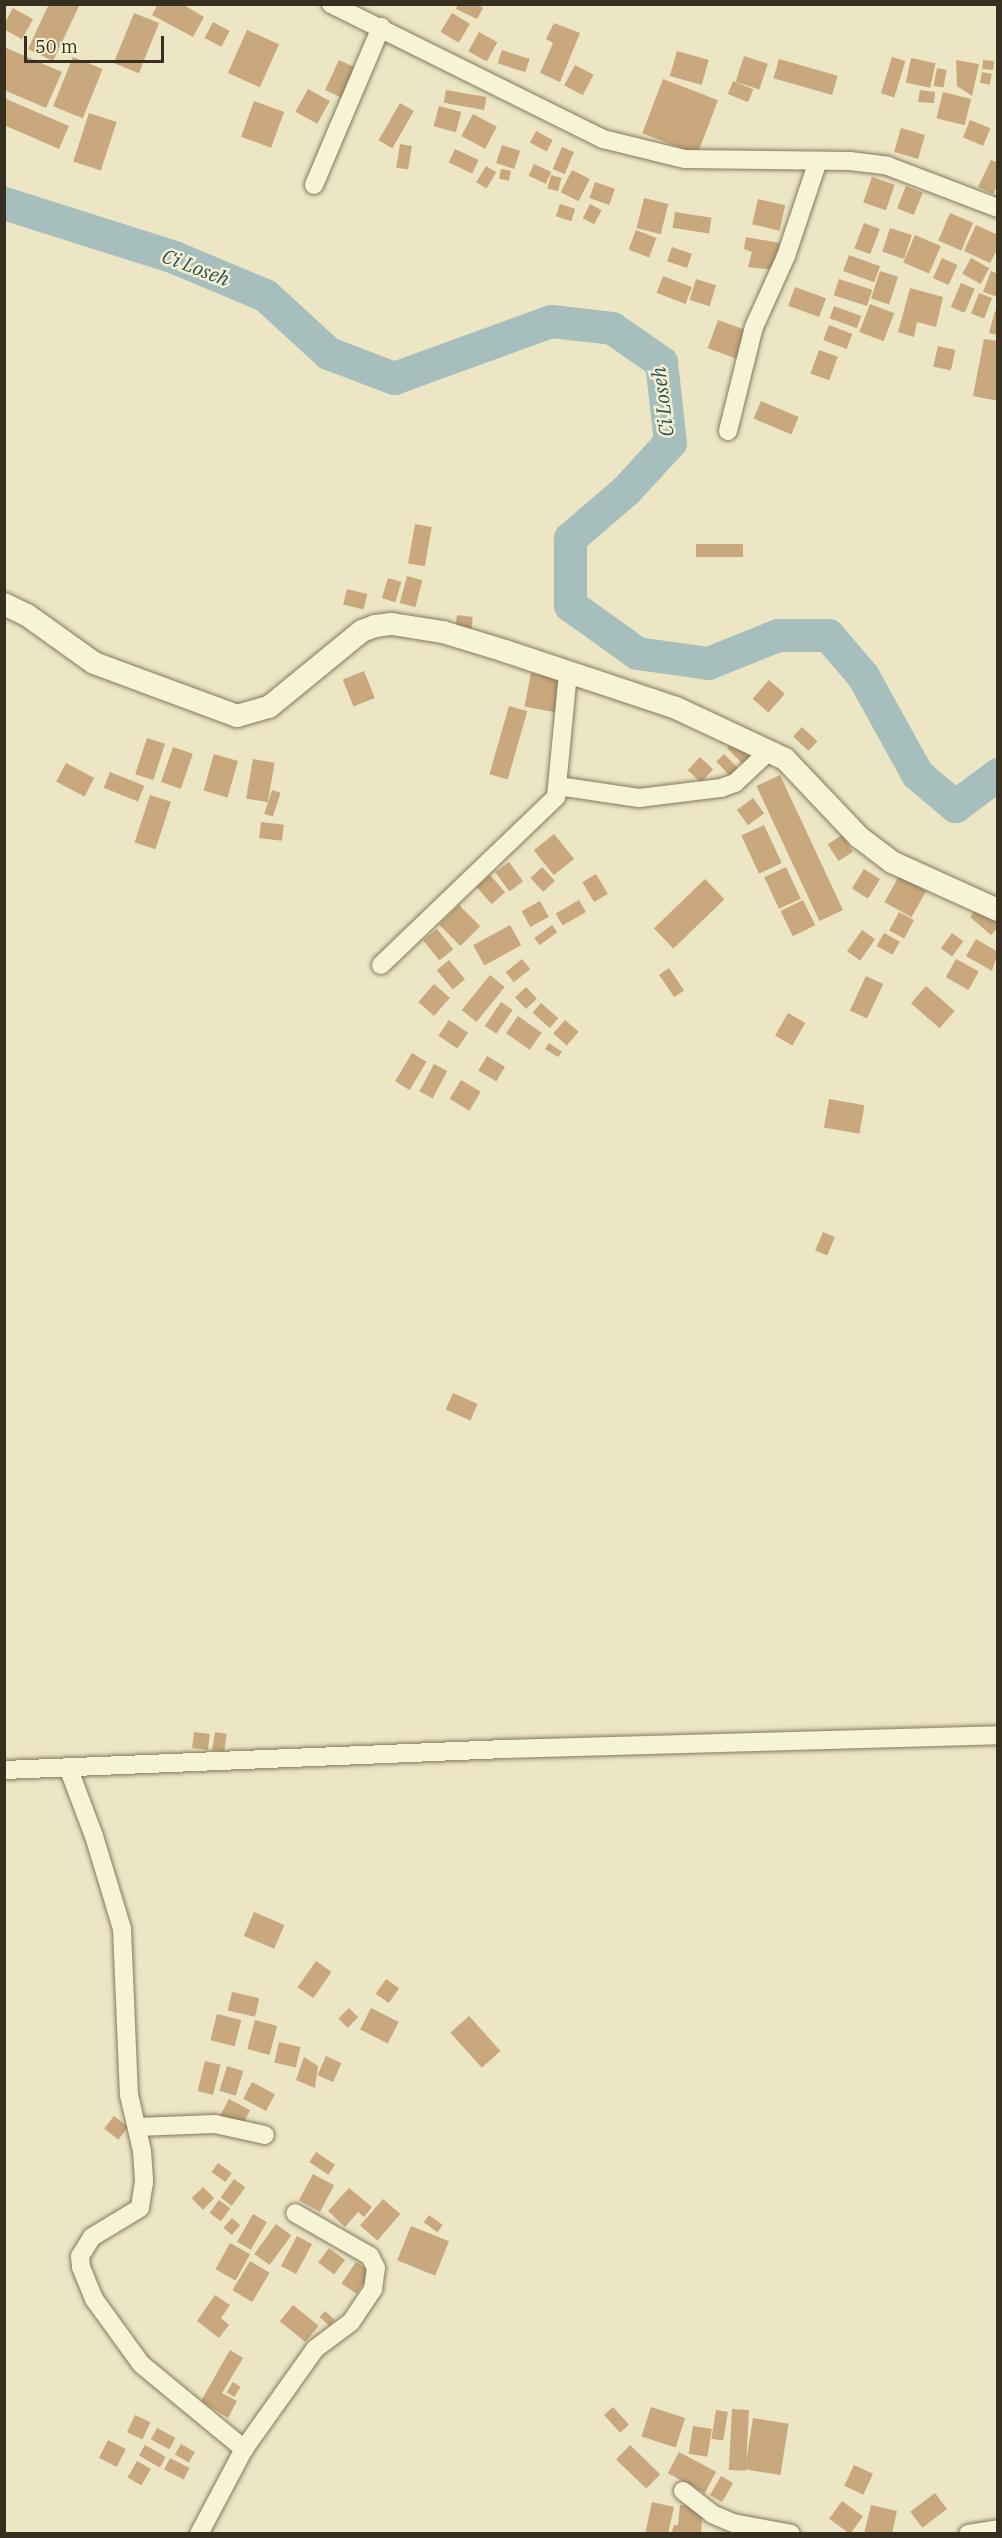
<!DOCTYPE html>
<html>
<head>
<meta charset="utf-8">
<style>
  body { margin:0 }
  #map { position:relative; width:1002px; height:2538px; overflow:hidden; background:#ece6c4; font-family:"IBM Plex Serif",serif }
  div>[style] { position:absolute }
  .river>* { height:33px; margin:-16.5px; padding:0 16.5px; transform-origin:16.5px; border-radius:16.5px; background:#a6bfbc }
  .building>* { inset:0; background:#c8a87c; transform-origin:0 0 }
  .roads { filter:drop-shadow(0 0 2px #85795c) drop-shadow(0 0 2px #85795c) }
  .minor>* { height:18px; margin:-9px; padding:0 9px; transform-origin:9px; border-radius:9px; background:#f7f3d7 }
  .tertiary>* { height:22px; margin:-11px; padding:0 11px; transform-origin:11px; border-radius:11px; background:#f7f3d7 }
  span { translate:-50% -50%; white-space:nowrap; text-align:center; line-height:1.15; -webkit-text-stroke:5px #f3f0d3; paint-order:stroke }
  .water-label { font-size:20px; color:#2f5155; font-style:italic }
  .frame { position:absolute; inset:0; border:6px solid #362e1f; pointer-events:none }
  .scale { position:absolute; left:24px; top:36px; width:140px; height:27px; box-sizing:border-box; border:3px solid #362e1f; border-top:0; padding-left:8px; font-size:18px; line-height:21px; white-space:nowrap; color:#362e1f; -webkit-text-stroke:4px #f3f0d3; paint-order:stroke }
</style>
</head>
<body>
<div id="map">
  <div class="river">
    <i style="left:4px;top:203px;width:178px;rotate:17.6deg"></i>
    <i style="left:174px;top:257px;width:99px;rotate:22.7deg"></i>
    <i style="left:265px;top:295px;width:86px;rotate:42.6deg"></i>
    <i style="left:328px;top:353px;width:71px;rotate:20.7deg"></i>
    <i style="left:394px;top:378px;width:167px;rotate:-20deg"></i>
    <i style="left:551px;top:321px;width:61px;rotate:6.5deg"></i>
    <i style="left:612px;top:328px;width:60px;rotate:34.8deg"></i>
    <i style="left:661px;top:362px;width:81px;rotate:83.6deg"></i>
    <i style="left:670px;top:442px;width:65px;rotate:132.5deg"></i>
    <i style="left:626px;top:490px;width:74px;rotate:139.4deg"></i>
    <i style="left:570px;top:538px;width:67px;rotate:90deg"></i>
    <i style="left:570px;top:605px;width:82px;rotate:35.6deg"></i>
    <i style="left:637px;top:653px;width:72px;rotate:8deg"></i>
    <i style="left:708px;top:663px;width:75px;rotate:-21.8deg"></i>
    <i style="left:778px;top:635px;width:50px"></i>
    <i style="left:828px;top:635px;width:54px;rotate:49.5deg"></i>
    <i style="left:863px;top:676px;width:112px;rotate:61.1deg"></i>
    <i style="left:917px;top:774px;width:50px;rotate:40.1deg"></i>
    <i style="left:955px;top:806px;width:54px;rotate:-36.7deg"></i>
  </div>
  <div class="building">
    <i style="clip-path:polygon(49px 4px,80px 4px,53px 61px,28px 49px)"></i>
    <i style="clip-path:polygon(158px 4px,182px 4px,204px 17px,193px 37px,152px 15px)"></i>
    <i style="clip-path:polygon(458px 4px,477px 4px,483px 8px,477px 19px,456px 9px)"></i>
    <i style="left:13px;top:8px;width:23px;height:23px;rotate:29deg"></i>
    <i style="left:134px;top:13px;width:27px;height:54px;rotate:22deg"></i>
    <i style="left:452px;top:13px;width:21px;height:22px;rotate:31deg"></i>
    <i style="left:213px;top:22px;width:19px;height:18px;rotate:28deg"></i>
    <i style="clip-path:polygon(554px 23px,580px 33px,560px 82px,540px 73px,553px 43px,546px 39px)"></i>
    <i style="left:247px;top:30px;width:35px;height:47px;rotate:24deg"></i>
    <i style="left:479px;top:32px;width:21px;height:22px;rotate:29deg"></i>
    <i style="clip-path:polygon(4px 47px,62px 72px,46px 108px,4px 90px)"></i>
    <i style="left:502px;top:50px;width:29px;height:14px;rotate:18deg"></i>
    <i style="left:677px;top:51px;width:33px;height:26px;rotate:16deg"></i>
    <i style="left:744px;top:56px;width:25px;height:27px;rotate:18deg"></i>
    <i style="left:73px;top:57px;width:32px;height:53px;rotate:22deg"></i>
    <i style="left:892px;top:57px;width:14px;height:38px;rotate:17deg"></i>
    <i style="left:911px;top:58px;width:25px;height:25px;rotate:12deg"></i>
    <i style="left:779px;top:59px;width:61px;height:20px;rotate:16deg"></i>
    <i style="left:339px;top:60px;width:23px;height:33px;rotate:25deg"></i>
    <i style="clip-path:polygon(956px 60px,979px 64px,972px 96px,957px 86px)"></i>
    <i style="left:983px;top:60px;width:11px;height:9px;rotate:5deg"></i>
    <i style="left:575px;top:65px;width:21px;height:23px;rotate:28deg"></i>
    <i style="left:937px;top:68px;width:10px;height:18px;rotate:11deg"></i>
    <i style="left:982px;top:72px;width:10px;height:11px;rotate:11deg"></i>
    <i style="left:663px;top:79px;width:59px;height:58px;rotate:21deg"></i>
    <i style="left:733px;top:81px;width:22px;height:14px;rotate:22deg"></i>
    <i style="left:308px;top:89px;width:25px;height:26px;rotate:29deg"></i>
    <i style="left:446px;top:90px;width:41px;height:13px;rotate:10deg"></i>
    <i style="clip-path:polygon(920px 90px,935px 92px,934px 103px,918px 102px)"></i>
    <i style="left:943px;top:92px;width:29px;height:27px;rotate:14deg"></i>
    <i style="clip-path:polygon(4px 98px,69px 126px,59px 149px,4px 125px)"></i>
    <i style="left:254px;top:101px;width:32px;height:38px;rotate:20deg"></i>
    <i style="left:400px;top:103px;width:16px;height:43px;rotate:30deg"></i>
    <i style="left:439px;top:106px;width:23px;height:21px;rotate:15deg"></i>
    <i style="left:89px;top:113px;width:29px;height:51px;rotate:18deg"></i>
    <i style="left:473px;top:114px;width:27px;height:25px;rotate:28deg"></i>
    <i style="left:970px;top:120px;width:22px;height:19px;rotate:22deg"></i>
    <i style="left:901px;top:128px;width:25px;height:25px;rotate:16deg"></i>
    <i style="left:536px;top:131px;width:19px;height:13px;rotate:28deg"></i>
    <i style="left:400px;top:144px;width:12px;height:24px;rotate:9deg"></i>
    <i style="left:502px;top:145px;width:19px;height:19px;rotate:18deg"></i>
    <i style="left:562px;top:147px;width:13px;height:24px;rotate:23deg"></i>
    <i style="left:455px;top:149px;width:26px;height:15px;rotate:25deg"></i>
    <i style="clip-path:polygon(991px 160px,998px 163px,998px 184px,993px 194px,978px 187px)"></i>
    <i style="left:534px;top:164px;width:19px;height:13px;rotate:25deg"></i>
    <i style="left:486px;top:166px;width:12px;height:19px;rotate:31deg"></i>
    <i style="left:501px;top:169px;width:10px;height:10px;rotate:11deg"></i>
    <i style="left:572px;top:170px;width:20px;height:25px;rotate:27deg"></i>
    <i style="left:551px;top:175px;width:11px;height:14px;rotate:15deg"></i>
    <i style="left:872px;top:177px;width:24px;height:27px;rotate:19deg"></i>
    <i style="left:595px;top:182px;width:21px;height:17px;rotate:19deg"></i>
    <i style="left:906px;top:186px;width:18px;height:24px;rotate:22deg"></i>
    <i style="left:644px;top:198px;width:25px;height:31px;rotate:14deg"></i>
    <i style="left:758px;top:199px;width:28px;height:26px;rotate:13deg"></i>
    <i style="left:560px;top:204px;width:16px;height:13px;rotate:18deg"></i>
    <i style="left:590px;top:204px;width:13px;height:16px;rotate:27deg"></i>
    <i style="left:675px;top:212px;width:37px;height:16px;rotate:9deg"></i>
    <i style="left:950px;top:213px;width:25px;height:30px;rotate:23deg"></i>
    <i style="left:864px;top:223px;width:17px;height:27px;rotate:21deg"></i>
    <i style="clip-path:polygon(976px 225px,998px 235px,998px 248px,990px 263px,964px 251px)"></i>
    <i style="left:890px;top:228px;width:23px;height:25px;rotate:18deg"></i>
    <i style="left:636px;top:230px;width:22px;height:21px;rotate:21deg"></i>
    <i style="left:915px;top:235px;width:28px;height:30px;rotate:23deg"></i>
    <i style="clip-path:polygon(746px 237px,780px 243px,776px 270px,748px 267px,752px 252px,744px 249px)"></i>
    <i style="left:672px;top:247px;width:21px;height:15px;rotate:19deg"></i>
    <i style="left:849px;top:255px;width:33px;height:17px;rotate:20deg"></i>
    <i style="left:942px;top:258px;width:17px;height:22px;rotate:24deg"></i>
    <i style="left:971px;top:258px;width:21px;height:18px;rotate:29deg"></i>
    <i style="left:880px;top:271px;width:19px;height:29px;rotate:18deg"></i>
    <i style="clip-path:polygon(991px 271px,998px 274px,998px 297px,983px 292px)"></i>
    <i style="left:663px;top:276px;width:31px;height:18px;rotate:21deg"></i>
    <i style="left:696px;top:279px;width:21px;height:22px;rotate:17deg"></i>
    <i style="left:839px;top:279px;width:35px;height:17px;rotate:18deg"></i>
    <i style="left:961px;top:283px;width:15px;height:26px;rotate:23deg"></i>
    <i style="left:795px;top:287px;width:33px;height:20px;rotate:20deg"></i>
    <i style="clip-path:polygon(910px 288px,943px 297px,936px 327px,917px 322px,914px 337px,898px 332px)"></i>
    <i style="left:979px;top:293px;width:14px;height:22px;rotate:21deg"></i>
    <i style="left:870px;top:304px;width:26px;height:30px;rotate:21deg"></i>
    <i style="left:834px;top:306px;width:29px;height:13px;rotate:20deg"></i>
    <i style="clip-path:polygon(995px 311px,998px 312px,998px 335px,989px 333px)"></i>
    <i style="left:718px;top:320px;width:30px;height:30px;rotate:20deg"></i>
    <i style="left:829px;top:325px;width:25px;height:16px;rotate:21deg"></i>
    <i style="clip-path:polygon(984px 339px,998px 341px,998px 401px,973px 396px)"></i>
    <i style="left:938px;top:346px;width:18px;height:21px;rotate:13deg"></i>
    <i style="left:819px;top:350px;width:20px;height:25px;rotate:20deg"></i>
    <i style="left:761px;top:401px;width:41px;height:19px;rotate:23deg"></i>
    <i style="left:415px;top:524px;width:17px;height:40px;rotate:10deg"></i>
    <i style="left:743px;top:544px;width:13px;height:47px;rotate:90deg"></i>
    <i style="left:407px;top:576px;width:16px;height:28px;rotate:15deg"></i>
    <i style="left:388px;top:578px;width:14px;height:21px;rotate:17deg"></i>
    <i style="left:347px;top:589px;width:21px;height:16px;rotate:14deg"></i>
    <i style="left:457px;top:615px;width:16px;height:13px;rotate:7deg"></i>
    <i style="left:364px;top:671px;width:29px;height:23px;rotate:68deg"></i>
    <i style="left:531px;top:673px;width:37px;height:34px;rotate:11deg"></i>
    <i style="left:769px;top:680px;width:21px;height:25px;rotate:41deg"></i>
    <i style="left:509px;top:706px;width:19px;height:71px;rotate:16deg"></i>
    <i style="left:802px;top:727px;width:21px;height:13px;rotate:43deg"></i>
    <i style="left:147px;top:738px;width:19px;height:38px;rotate:18deg"></i>
    <i style="left:734px;top:741px;width:23px;height:10px;rotate:45deg"></i>
    <i style="left:173px;top:747px;width:21px;height:37px;rotate:19deg"></i>
    <i style="left:214px;top:754px;width:25px;height:38px;rotate:16deg"></i>
    <i style="left:724px;top:754px;width:23px;height:11px;rotate:45deg"></i>
    <i style="left:700px;top:757px;width:18px;height:18px;rotate:43deg"></i>
    <i style="left:253px;top:759px;width:22px;height:40px;rotate:10deg"></i>
    <i style="left:66px;top:763px;width:32px;height:21px;rotate:28deg"></i>
    <i style="left:110px;top:772px;width:37px;height:17px;rotate:22deg"></i>
    <i style="left:780px;top:775px;width:149px;height:26px;rotate:65deg"></i>
    <i style="left:272px;top:790px;width:9px;height:25px;rotate:18deg"></i>
    <i style="left:150px;top:795px;width:22px;height:50px;rotate:18deg"></i>
    <i style="left:753px;top:798px;width:19px;height:20px;rotate:54deg"></i>
    <i style="left:261px;top:822px;width:23px;height:16px;rotate:7deg"></i>
    <i style="left:764px;top:825px;width:42px;height:25px;rotate:65deg"></i>
    <i style="left:554px;top:834px;width:32px;height:26px;rotate:51deg"></i>
    <i style="left:842px;top:835px;width:20px;height:17px;rotate:57deg"></i>
    <i style="left:509px;top:862px;width:24px;height:17px;rotate:54deg"></i>
    <i style="left:542px;top:867px;width:19px;height:16px;rotate:47deg"></i>
    <i style="left:786px;top:867px;width:35px;height:24px;rotate:65deg"></i>
    <i style="left:864px;top:869px;width:19px;height:23px;rotate:32deg"></i>
    <i style="left:596px;top:874px;width:23px;height:16px;rotate:59deg"></i>
    <i style="left:490px;top:875px;width:23px;height:18px;rotate:49deg"></i>
    <i style="left:899px;top:876px;width:31px;height:30px;rotate:29deg"></i>
    <i style="left:705px;top:879px;width:28px;height:71px;rotate:46deg"></i>
    <i style="left:579px;top:900px;width:14px;height:27px;rotate:60deg"></i>
    <i style="left:803px;top:900px;width:28px;height:25px;rotate:64deg"></i>
    <i style="left:540px;top:901px;width:18px;height:21px;rotate:61deg"></i>
    <i style="clip-path:polygon(982px 902px,998px 914px,998px 927px,991px 935px,970px 917px)"></i>
    <i style="left:459px;top:905px;width:30px;height:28px;rotate:45deg"></i>
    <i style="left:899px;top:912px;width:17px;height:21px;rotate:28deg"></i>
    <i style="left:510px;top:925px;width:23px;height:42px;rotate:61deg"></i>
    <i style="left:552px;top:925px;width:9px;height:22px;rotate:54deg"></i>
    <i style="left:437px;top:929px;width:26px;height:18px;rotate:51deg"></i>
    <i style="left:862px;top:930px;width:16px;height:26px;rotate:35deg"></i>
    <i style="left:884px;top:933px;width:18px;height:15px;rotate:29deg"></i>
    <i style="left:952px;top:933px;width:14px;height:19px;rotate:36deg"></i>
    <i style="clip-path:polygon(976px 939px,998px 952px,992px 971px,966px 956px)"></i>
    <i style="left:522px;top:959px;width:13px;height:21px;rotate:51deg"></i>
    <i style="left:956px;top:959px;width:26px;height:21px;rotate:29deg"></i>
    <i style="left:449px;top:960px;width:25px;height:16px;rotate:50deg"></i>
    <i style="left:669px;top:968px;width:27px;height:12px;rotate:56deg"></i>
    <i style="left:490px;top:975px;width:19px;height:45px;rotate:39deg"></i>
    <i style="left:866px;top:976px;width:19px;height:38px;rotate:25deg"></i>
    <i style="left:434px;top:984px;width:21px;height:24px;rotate:41deg"></i>
    <i style="left:926px;top:986px;width:38px;height:23px;rotate:41deg"></i>
    <i style="left:526px;top:987px;width:16px;height:15px;rotate:47deg"></i>
    <i style="left:501px;top:1002px;width:14px;height:29px;rotate:34deg"></i>
    <i style="left:541px;top:1003px;width:23px;height:13px;rotate:41deg"></i>
    <i style="left:788px;top:1013px;width:20px;height:26px;rotate:30deg"></i>
    <i style="left:518px;top:1016px;width:29px;height:21px;rotate:35deg"></i>
    <i style="left:449px;top:1020px;width:23px;height:19px;rotate:34deg"></i>
    <i style="left:565px;top:1020px;width:18px;height:18px;rotate:41deg"></i>
    <i style="clip-path:polygon(549px 1043px,562px 1052px,558px 1057px,545px 1049px)"></i>
    <i style="left:412px;top:1053px;width:17px;height:33px;rotate:31deg"></i>
    <i style="left:487px;top:1056px;width:21px;height:17px;rotate:31deg"></i>
    <i style="left:434px;top:1064px;width:15px;height:31px;rotate:28deg"></i>
    <i style="left:461px;top:1080px;width:23px;height:22px;rotate:31deg"></i>
    <i style="left:829px;top:1099px;width:36px;height:29px;rotate:10deg"></i>
    <i style="left:823px;top:1232px;width:13px;height:20px;rotate:23deg"></i>
    <i style="left:453px;top:1393px;width:27px;height:18px;rotate:24deg"></i>
    <i style="left:194px;top:1732px;width:16px;height:16px;rotate:7deg"></i>
    <i style="left:215px;top:1732px;width:12px;height:18px;rotate:9deg"></i>
    <i style="left:254px;top:1912px;width:33px;height:26px;rotate:23deg"></i>
    <i style="left:316px;top:1961px;width:19px;height:32px;rotate:35deg"></i>
    <i style="left:386px;top:1979px;width:16px;height:18px;rotate:35deg"></i>
    <i style="left:232px;top:1992px;width:28px;height:19px;rotate:13deg"></i>
    <i style="left:349px;top:2008px;width:13px;height:15px;rotate:45deg"></i>
    <i style="left:371px;top:2008px;width:31px;height:24px;rotate:27deg"></i>
    <i style="left:217px;top:2014px;width:25px;height:27px;rotate:14deg"></i>
    <i style="left:469px;top:2016px;width:47px;height:25px;rotate:48deg"></i>
    <i style="left:255px;top:2020px;width:23px;height:30px;rotate:15deg"></i>
    <i style="left:279px;top:2042px;width:22px;height:21px;rotate:13deg"></i>
    <i style="left:326px;top:2056px;width:17px;height:21px;rotate:24deg"></i>
    <i style="clip-path:polygon(304px 2057px,318px 2066px,315px 2088px,296px 2080px)"></i>
    <i style="left:205px;top:2061px;width:16px;height:31px;rotate:14deg"></i>
    <i style="left:227px;top:2066px;width:17px;height:26px;rotate:17deg"></i>
    <i style="left:252px;top:2082px;width:26px;height:19px;rotate:28deg"></i>
    <i style="left:229px;top:2099px;width:24px;height:21px;rotate:28deg"></i>
    <i style="left:114px;top:2116px;width:18px;height:16px;rotate:38deg"></i>
    <i style="left:316px;top:2152px;width:23px;height:12px;rotate:34deg"></i>
    <i style="left:218px;top:2163px;width:17px;height:11px;rotate:36deg"></i>
    <i style="left:313px;top:2174px;width:24px;height:30px;rotate:28deg"></i>
    <i style="left:234px;top:2179px;width:14px;height:23px;rotate:36deg"></i>
    <i style="left:203px;top:2187px;width:16px;height:16px;rotate:45deg"></i>
    <i style="clip-path:polygon(349px 2188px,372px 2207px,364px 2217px,358px 2212px,345px 2227px,328px 2211px)"></i>
    <i style="left:383px;top:2199px;width:23px;height:35px;rotate:41deg"></i>
    <i style="left:219px;top:2200px;width:14px;height:16px;rotate:36deg"></i>
    <i style="left:253px;top:2214px;width:16px;height:32px;rotate:30deg"></i>
    <i style="left:429px;top:2215px;width:17px;height:9px;rotate:36deg"></i>
    <i style="left:232px;top:2218px;width:11px;height:13px;rotate:41deg"></i>
    <i style="left:276px;top:2224px;width:19px;height:37px;rotate:36deg"></i>
    <i style="left:411px;top:2226px;width:41px;height:37px;rotate:22deg"></i>
    <i style="left:297px;top:2236px;width:17px;height:34px;rotate:28deg"></i>
    <i style="left:230px;top:2243px;width:23px;height:30px;rotate:29deg"></i>
    <i style="left:329px;top:2248px;width:20px;height:18px;rotate:37deg"></i>
    <i style="left:250px;top:2261px;width:23px;height:34px;rotate:31deg"></i>
    <i style="left:356px;top:2262px;width:18px;height:26px;rotate:34deg"></i>
    <i style="clip-path:polygon(215px 2295px,230px 2305px,221px 2318px,229px 2325px,219px 2338px,197px 2321px)"></i>
    <i style="left:293px;top:2305px;width:33px;height:21px;rotate:39deg"></i>
    <i style="left:325px;top:2311px;width:13px;height:8px;rotate:42deg"></i>
    <i style="clip-path:polygon(230px 2350px,243px 2358px,222px 2393px,237px 2401px,228px 2418px,201px 2401px)"></i>
    <i style="left:233px;top:2382px;width:9px;height:12px;rotate:32deg"></i>
    <i style="left:613px;top:2407px;width:24px;height:12px;rotate:48deg"></i>
    <i style="left:651px;top:2407px;width:36px;height:31px;rotate:18deg"></i>
    <i style="left:732px;top:2409px;width:17px;height:61px;rotate:3deg"></i>
    <i style="left:716px;top:2410px;width:12px;height:29px;rotate:9deg"></i>
    <i style="left:135px;top:2415px;width:17px;height:19px;rotate:25deg"></i>
    <i style="left:753px;top:2418px;width:36px;height:52px;rotate:9deg"></i>
    <i style="left:693px;top:2426px;width:19px;height:28px;rotate:9deg"></i>
    <i style="left:157px;top:2428px;width:21px;height:13px;rotate:28deg"></i>
    <i style="left:108px;top:2440px;width:20px;height:20px;rotate:27deg"></i>
    <i style="left:181px;top:2444px;width:16px;height:12px;rotate:30deg"></i>
    <i style="left:145px;top:2445px;width:24px;height:12px;rotate:30deg"></i>
    <i style="left:630px;top:2445px;width:42px;height:20px;rotate:44deg"></i>
    <i style="left:679px;top:2452px;width:42px;height:24px;rotate:28deg"></i>
    <i style="left:170px;top:2458px;width:22px;height:13px;rotate:27deg"></i>
    <i style="left:137px;top:2461px;width:16px;height:19px;rotate:30deg"></i>
    <i style="left:854px;top:2465px;width:21px;height:23px;rotate:25deg"></i>
    <i style="left:721px;top:2476px;width:14px;height:22px;rotate:30deg"></i>
    <i style="left:935px;top:2493px;width:20px;height:31px;rotate:53deg"></i>
    <i style="left:842px;top:2501px;width:26px;height:22px;rotate:36deg"></i>
    <i style="clip-path:polygon(652px 2502px,674px 2507px,668px 2534px,645px 2534px)"></i>
    <i style="clip-path:polygon(680px 2505px,703px 2507px,701px 2534px,671px 2534px,674px 2525px,678px 2525px)"></i>
    <i style="clip-path:polygon(871px 2505px,897px 2511px,892px 2534px,864px 2534px)"></i>
  </div>
  <div class="roads">
    <div class="minor">
      <i style="left:331px;top:4px;width:304px;rotate:26.4deg"></i>
      <i style="left:603px;top:139px;width:84px;rotate:13.7deg"></i>
      <i style="left:685px;top:159px;width:165px;rotate:0.7deg"></i>
      <i style="left:850px;top:161px;width:38px;rotate:7deg"></i>
      <i style="left:888px;top:166px;width:118px;rotate:20.9deg"></i>
      <i style="left:314px;top:185px;width:172px;rotate:-67deg"></i>
      <i style="left:728px;top:431px;width:107px;rotate:-76deg"></i>
      <i style="left:754px;top:327px;width:78px;rotate:-65.7deg"></i>
      <i style="left:786px;top:256px;width:100px;rotate:-71.4deg"></i>
      <i style="left:558px;top:786px;width:82px;rotate:8.4deg"></i>
      <i style="left:639px;top:798px;width:83px;rotate:-7deg"></i>
      <i style="left:721px;top:788px;width:15px;rotate:-20deg"></i>
      <i style="left:735px;top:783px;width:45px;rotate:-43.2deg"></i>
      <i style="left:381px;top:965px;width:243px;rotate:-43.8deg"></i>
      <i style="left:556px;top:797px;width:126px;rotate:-84.5deg"></i>
      <i style="left:68px;top:1767px;width:74px;rotate:69.4deg"></i>
      <i style="left:94px;top:1836px;width:97px;rotate:73.2deg"></i>
      <i style="left:122px;top:1929px;width:166px;rotate:87.6deg"></i>
      <i style="left:129px;top:2095px;width:57px;rotate:76.9deg"></i>
      <i style="left:142px;top:2151px;width:31px;rotate:86deg"></i>
      <i style="left:144px;top:2182px;width:26px;rotate:99deg"></i>
      <i style="left:140px;top:2208px;width:56px;rotate:148.9deg"></i>
      <i style="left:92px;top:2237px;width:22px;rotate:122deg"></i>
      <i style="left:80px;top:2256px;width:11px;rotate:85deg"></i>
      <i style="left:81px;top:2267px;width:35px;rotate:68deg"></i>
      <i style="left:94px;top:2299px;width:80px;rotate:54.1deg"></i>
      <i style="left:141px;top:2364px;width:134px;rotate:39.5deg"></i>
      <i style="left:244px;top:2449px;width:96px;rotate:117.9deg"></i>
      <i style="left:4px;top:1770px;width:501px;rotate:-2.4deg"></i>
      <i style="left:505px;top:1749px;width:493px;rotate:-1.6deg"></i>
      <i style="left:137px;top:2127px;width:78px;rotate:-2.2deg"></i>
      <i style="left:215px;top:2124px;width:51px;rotate:12.4deg"></i>
      <i style="left:244px;top:2449px;width:123px;rotate:-54.6deg"></i>
      <i style="left:315px;top:2349px;width:45px;rotate:-36.9deg"></i>
      <i style="left:351px;top:2322px;width:40px;rotate:-56deg"></i>
      <i style="left:373px;top:2289px;width:21px;rotate:-82deg"></i>
      <i style="left:376px;top:2268px;width:13px;rotate:-117deg"></i>
      <i style="left:370px;top:2256px;width:86px;rotate:-150.2deg"></i>
      <i style="left:683px;top:2491px;width:37px;rotate:38deg"></i>
      <i style="left:712px;top:2514px;width:23px;rotate:23deg"></i>
      <i style="left:733px;top:2523px;width:59px;rotate:10.7deg"></i>
      <i style="left:968px;top:2534px;width:30px;rotate:-9deg"></i>
    </div>
    <div class="tertiary">
      <i style="left:4px;top:604px;width:25px;rotate:26deg"></i>
      <i style="left:27px;top:615px;width:82px;rotate:35.6deg"></i>
      <i style="left:94px;top:663px;width:153px;rotate:20.3deg"></i>
      <i style="left:237px;top:716px;width:33px;rotate:-16deg"></i>
      <i style="left:269px;top:707px;width:120px;rotate:-39.3deg"></i>
      <i style="left:362px;top:631px;width:14px;rotate:-21deg"></i>
      <i style="left:375px;top:626px;width:17px;rotate:-7deg"></i>
      <i style="left:392px;top:624px;width:52px;rotate:8.9deg"></i>
      <i style="left:443px;top:632px;width:65px;rotate:17deg"></i>
      <i style="left:505px;top:651px;width:180px;rotate:18.4deg"></i>
      <i style="left:676px;top:708px;width:120px;rotate:25.1deg"></i>
      <i style="left:785px;top:759px;width:108px;rotate:46.5deg"></i>
      <i style="left:859px;top:837px;width:41px;rotate:37.1deg"></i>
      <i style="left:892px;top:862px;width:116px;rotate:24.4deg"></i>
    </div>
  </div>
  <div class="water-label">
    <span style="left:196px;top:267px;rotate:21deg">Ci Loseh</span>
    <span style="left:662px;top:402px;rotate:-97deg">Ci Loseh</span>
  </div>
  <div class="frame"></div>
  <div class="scale">50 m</div>
</div>
</body>
</html>
